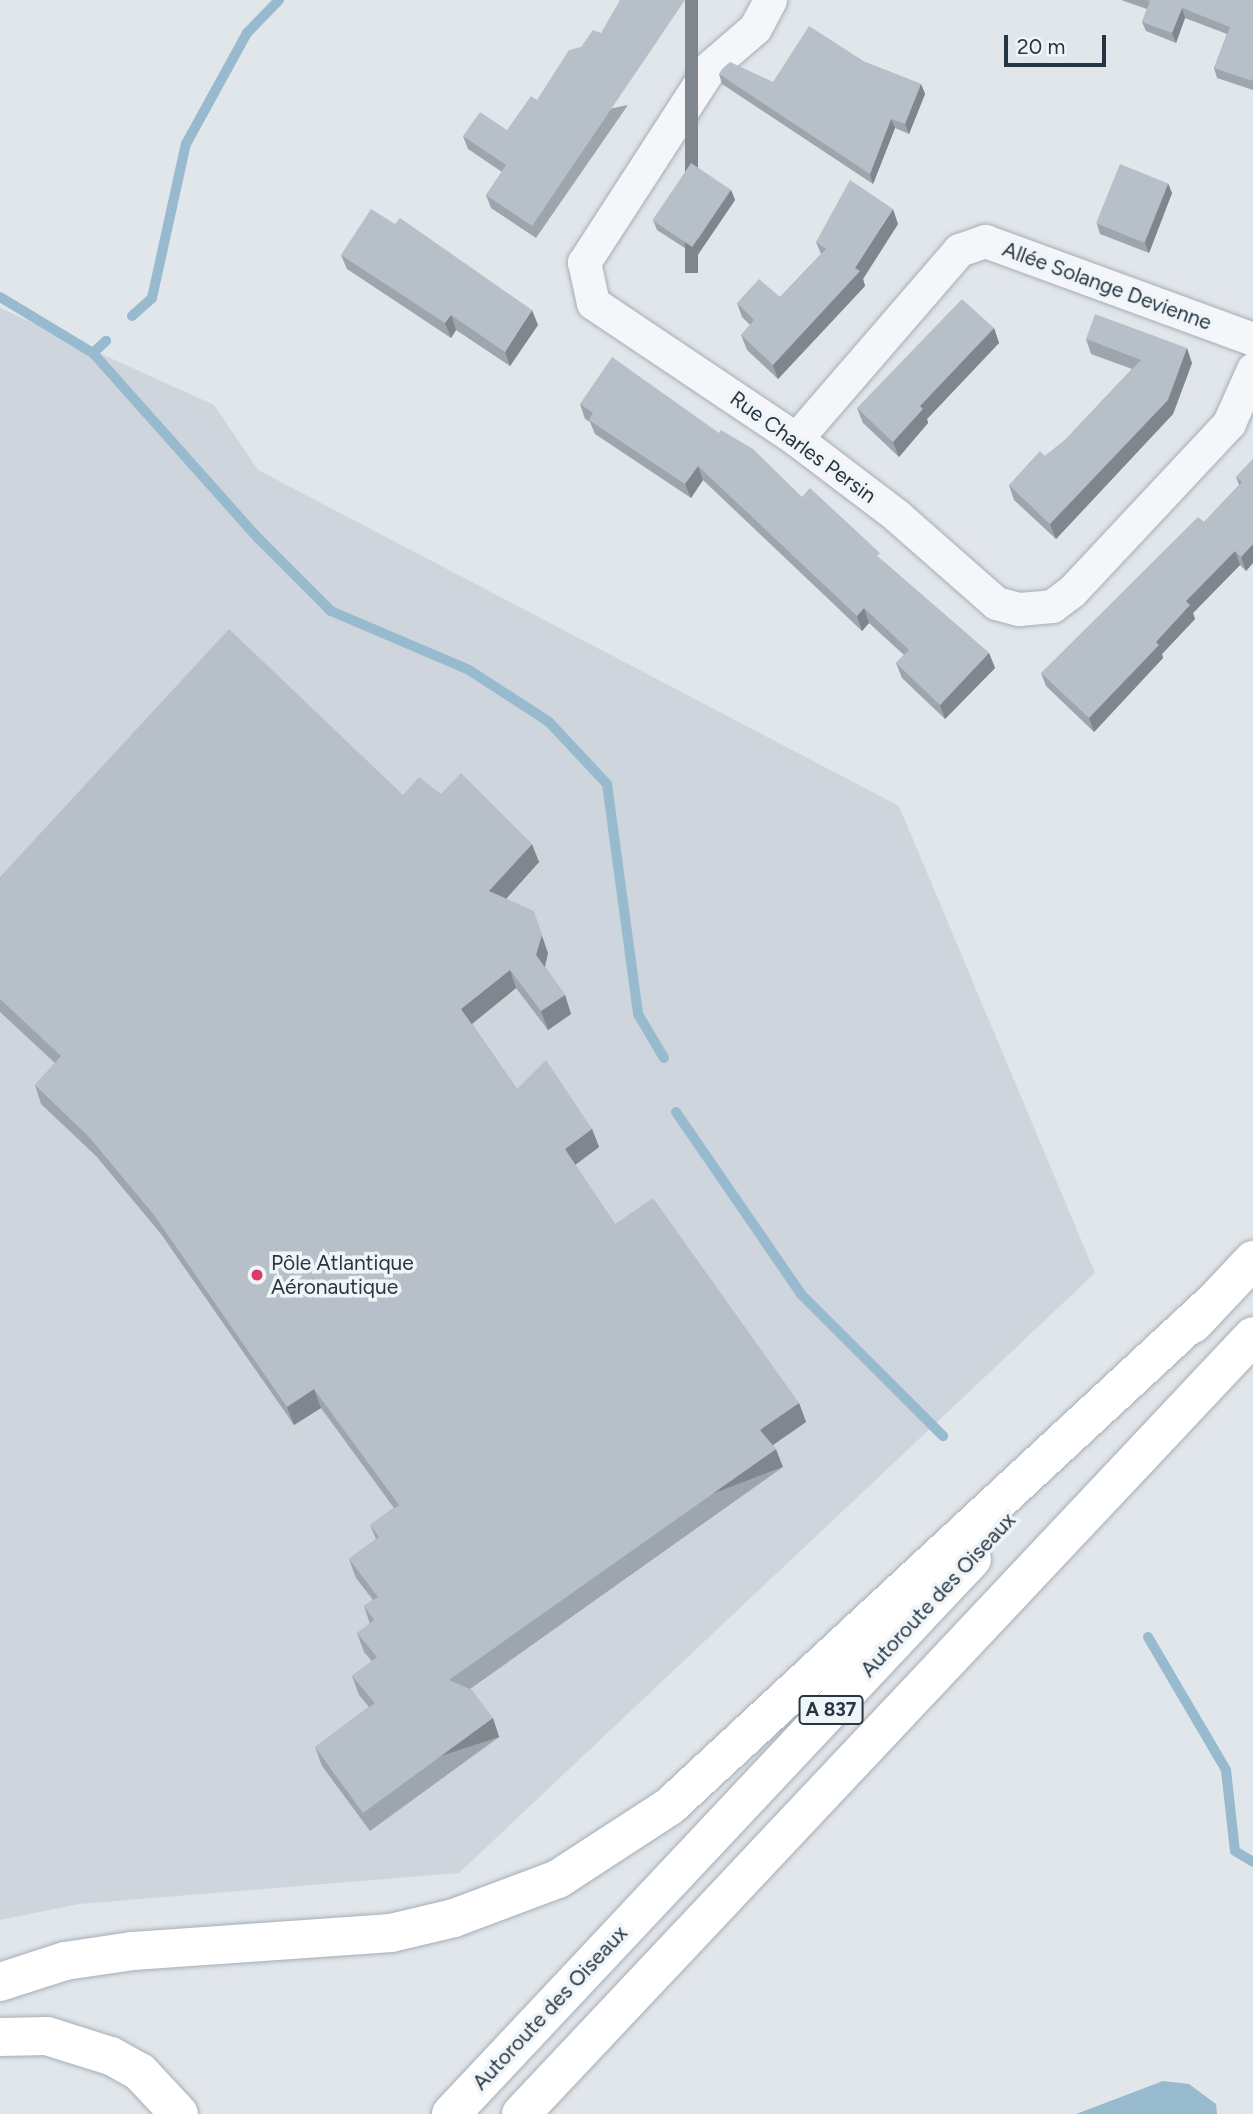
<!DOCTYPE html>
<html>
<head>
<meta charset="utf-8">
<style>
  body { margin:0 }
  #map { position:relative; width:1253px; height:2114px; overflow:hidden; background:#e1e6eb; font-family:Figtree,sans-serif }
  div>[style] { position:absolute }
  .built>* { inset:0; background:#ced5dd }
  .water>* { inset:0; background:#98bace }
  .stream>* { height:10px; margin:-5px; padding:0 5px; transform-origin:5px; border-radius:5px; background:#98bace }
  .roads { filter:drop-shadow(0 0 2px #a5aeb6) drop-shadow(0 0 2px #a5aeb6) }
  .minor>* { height:33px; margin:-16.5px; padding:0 16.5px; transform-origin:16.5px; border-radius:16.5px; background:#f4f6f9 }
  .motorway>* { height:38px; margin:-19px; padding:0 19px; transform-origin:19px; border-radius:19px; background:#fff }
  .wall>* { inset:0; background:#9da5ad }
  .shaded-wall>* { inset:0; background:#80868d; transform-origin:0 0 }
  .building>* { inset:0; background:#b7c0c9; transform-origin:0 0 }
  .dots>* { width:19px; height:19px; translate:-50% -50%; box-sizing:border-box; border:4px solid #f0f5f8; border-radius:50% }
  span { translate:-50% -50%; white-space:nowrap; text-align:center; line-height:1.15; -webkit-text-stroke:7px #f0f5f8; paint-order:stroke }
  .shield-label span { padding:2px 5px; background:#f0f5f8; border:2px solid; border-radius:5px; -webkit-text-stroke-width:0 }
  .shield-label { font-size:19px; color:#273644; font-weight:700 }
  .street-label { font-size:21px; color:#273644 }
  .poi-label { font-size:21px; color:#273644 }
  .left { translate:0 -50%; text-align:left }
  .scale { position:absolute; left:1004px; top:35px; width:102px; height:32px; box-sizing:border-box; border:4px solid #273644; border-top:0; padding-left:9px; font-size:21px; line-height:24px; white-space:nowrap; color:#273644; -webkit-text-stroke:5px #f0f5f8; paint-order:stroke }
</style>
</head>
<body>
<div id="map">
  <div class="built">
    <i style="clip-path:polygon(0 308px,214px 405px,258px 470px,899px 806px,1095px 1273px,459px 1873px,79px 1904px,0 1920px)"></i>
  </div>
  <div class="water">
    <i style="clip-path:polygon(1163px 2081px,1189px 2084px,1216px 2104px,1217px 2114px,1076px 2114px)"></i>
  </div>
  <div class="stream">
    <i style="left:0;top:297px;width:109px;rotate:31.1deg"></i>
    <i style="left:93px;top:353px;width:18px;rotate:-43deg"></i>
    <i style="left:132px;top:316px;width:27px;rotate:-42deg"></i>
    <i style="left:152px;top:298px;width:158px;rotate:-77.6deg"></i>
    <i style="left:186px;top:144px;width:127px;rotate:-61.2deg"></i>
    <i style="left:247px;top:33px;width:46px;rotate:-45.9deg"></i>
    <i style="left:93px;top:353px;width:249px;rotate:48.3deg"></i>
    <i style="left:259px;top:539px;width:102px;rotate:45deg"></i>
    <i style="left:331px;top:611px;width:150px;rotate:23.1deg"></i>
    <i style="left:469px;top:670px;width:95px;rotate:33deg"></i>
    <i style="left:549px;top:722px;width:85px;rotate:46.9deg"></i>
    <i style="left:607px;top:784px;width:232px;rotate:82.3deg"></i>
    <i style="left:638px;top:1014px;width:51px;rotate:59.4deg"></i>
    <i style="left:676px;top:1112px;width:221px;rotate:55.5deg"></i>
    <i style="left:801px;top:1294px;width:201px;rotate:45deg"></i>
    <i style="left:1148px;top:1637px;width:154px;rotate:59.6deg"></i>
    <i style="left:1226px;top:1770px;width:81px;rotate:83.7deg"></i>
    <i style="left:1235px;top:1851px;width:21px;rotate:31deg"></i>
  </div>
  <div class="roads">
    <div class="minor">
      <i style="left:770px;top:0;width:32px;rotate:118deg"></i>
      <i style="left:755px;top:28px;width:58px;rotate:139.2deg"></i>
      <i style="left:711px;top:66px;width:234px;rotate:122.9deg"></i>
      <i style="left:584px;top:262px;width:42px;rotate:77.6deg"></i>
      <i style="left:593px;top:303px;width:244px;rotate:33.8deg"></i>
      <i style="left:796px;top:439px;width:126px;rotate:37.2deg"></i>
      <i style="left:896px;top:515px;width:133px;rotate:41.3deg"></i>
      <i style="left:996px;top:603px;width:24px;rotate:15deg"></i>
      <i style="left:1019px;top:609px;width:33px;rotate:-5deg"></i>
      <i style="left:1052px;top:606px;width:25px;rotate:-37deg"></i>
      <i style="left:1072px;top:591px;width:230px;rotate:-46.9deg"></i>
      <i style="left:1229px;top:423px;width:59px;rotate:-66deg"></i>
      <i style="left:796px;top:439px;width:250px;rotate:-49.2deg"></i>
      <i style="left:959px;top:250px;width:28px;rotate:-19deg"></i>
      <i style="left:985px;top:241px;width:285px;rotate:20.1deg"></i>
    </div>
    <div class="motorway">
      <i style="left:1193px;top:1324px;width:88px;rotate:-46.8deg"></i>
      <i style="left:0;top:1982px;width:68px;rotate:-17.9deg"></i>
      <i style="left:65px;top:1961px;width:69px;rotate:-8.4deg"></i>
      <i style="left:133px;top:1951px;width:259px;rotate:-4deg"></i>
      <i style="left:391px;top:1933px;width:65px;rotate:-13.4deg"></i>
      <i style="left:454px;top:1918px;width:111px;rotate:-20.6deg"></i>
      <i style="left:558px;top:1879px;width:134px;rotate:-33.1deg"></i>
      <i style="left:670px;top:1806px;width:737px;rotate:-42.85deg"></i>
      <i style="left:0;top:2037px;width:47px;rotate:-1.2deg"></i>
      <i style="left:47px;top:2036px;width:67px;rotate:17.4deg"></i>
      <i style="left:111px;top:2056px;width:33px;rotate:29deg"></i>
      <i style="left:140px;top:2072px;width:57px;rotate:47.1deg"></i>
      <i style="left:451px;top:2114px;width:761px;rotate:-46.81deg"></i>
      <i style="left:521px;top:2114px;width:1068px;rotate:-46.74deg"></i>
    </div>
  </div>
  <div class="wall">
    <i style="clip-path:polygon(1121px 0,1253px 0,1253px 90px,1217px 78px,1214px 68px,1227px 34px,1185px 18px,1176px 43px,1146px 31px,1142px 22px,1147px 9px)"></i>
    <i style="clip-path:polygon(865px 62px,921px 84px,925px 94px,909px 134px,895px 128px,873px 184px,722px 84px,719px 74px,773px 82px)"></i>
    <i style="clip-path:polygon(628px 105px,536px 238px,491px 208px,486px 195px,502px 172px,468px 149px,463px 136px,507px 130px)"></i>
    <i style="clip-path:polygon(731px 190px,735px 200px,697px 256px,657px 230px,653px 220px)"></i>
    <i style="clip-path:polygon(1172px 193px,1149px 253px,1100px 234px,1097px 224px)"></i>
    <i style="clip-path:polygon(898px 224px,863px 279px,865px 286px,778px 379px,747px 350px,741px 335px,750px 325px,742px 317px,737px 303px,780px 297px,821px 254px,816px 242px)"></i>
    <i style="clip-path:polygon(341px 255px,538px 325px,510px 366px,456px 330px,451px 338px,347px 269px)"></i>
    <i style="clip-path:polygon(994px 328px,999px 343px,927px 419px,928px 423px,899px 457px,863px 423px,857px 408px)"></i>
    <i style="clip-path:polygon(1086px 339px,1192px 363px,1173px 414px,1056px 539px,1014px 500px,1009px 485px,1065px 440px,1132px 369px,1091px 354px)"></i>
    <i style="clip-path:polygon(580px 404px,802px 497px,884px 562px,989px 653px,995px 668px,945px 719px,902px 678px,896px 663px,904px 655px,869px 623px,862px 631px,703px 480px,691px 498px,595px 434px,590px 422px,585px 419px)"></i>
    <i style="clip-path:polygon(1253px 459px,1253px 563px,1246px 571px,1240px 565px,1193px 613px,1195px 619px,1162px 654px,1163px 658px,1094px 732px,1046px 686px,1041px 673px,1204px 522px,1239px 485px,1236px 477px)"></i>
    <i style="clip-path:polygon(441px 794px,539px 862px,506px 899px,548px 953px,545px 967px,565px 995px,571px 1014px,548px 1030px,516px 988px,472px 1024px,517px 1089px,592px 1129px,599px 1147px,575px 1165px,615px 1224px,799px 1403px,806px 1422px,773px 1445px,783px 1467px,470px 1689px,499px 1737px,370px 1831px,322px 1766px,315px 1747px,369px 1707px,359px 1695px,352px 1676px,372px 1661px,364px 1652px,357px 1633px,370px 1624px,364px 1606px,373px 1600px,356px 1578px,349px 1559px,376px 1539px,370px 1525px,394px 1508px,321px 1408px,294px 1425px,161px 1234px,96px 1156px,41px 1104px,35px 1085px,55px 1063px,0 1012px,0 877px,403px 795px)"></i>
  </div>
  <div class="shaded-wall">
    <i style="left:685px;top:0;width:13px;height:273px"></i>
    <i style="clip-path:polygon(1182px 8px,1185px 18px,1176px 43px,1172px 33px)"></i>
    <i style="clip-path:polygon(921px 84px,925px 94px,909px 134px,905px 124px)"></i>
    <i style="clip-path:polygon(891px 119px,895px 128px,873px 184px,870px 174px)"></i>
    <i style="clip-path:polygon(1168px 183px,1172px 193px,1149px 253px,1145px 243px)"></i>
    <i style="clip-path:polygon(731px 190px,735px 200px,697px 256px,693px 247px)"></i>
    <i style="clip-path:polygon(893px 209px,898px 224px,863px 279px,865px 286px,778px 379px,773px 365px,855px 268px)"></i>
    <i style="clip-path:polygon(532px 310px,538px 325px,510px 366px,505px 352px)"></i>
    <i style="clip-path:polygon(451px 315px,456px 330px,451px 338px,445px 323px)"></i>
    <i style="clip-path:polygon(994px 328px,999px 343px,927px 419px,928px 423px,899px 457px,893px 442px,920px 406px)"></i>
    <i style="clip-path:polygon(1187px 348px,1192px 363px,1173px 414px,1056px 539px,1050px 524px)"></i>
    <i style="clip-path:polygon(698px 466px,703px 480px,691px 498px,685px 484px)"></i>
    <i style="clip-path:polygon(1253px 544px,1253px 563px,1246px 571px,1241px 557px)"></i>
    <i style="clip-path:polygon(1235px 551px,1240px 565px,1193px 613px,1195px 619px,1162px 654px,1163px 658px,1094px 732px,1089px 718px,1156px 642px,1186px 601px)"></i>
    <i style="clip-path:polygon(864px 608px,869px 623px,862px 631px,857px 616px)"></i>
    <i style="clip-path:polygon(989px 653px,995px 668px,945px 719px,940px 705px)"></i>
    <i style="clip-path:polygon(532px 844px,539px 862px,496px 910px,489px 891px)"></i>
    <i style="clip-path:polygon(540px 930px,548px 953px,543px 974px,536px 955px)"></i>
    <i style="clip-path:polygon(510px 970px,516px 988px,468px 1027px,461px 1009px)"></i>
    <i style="clip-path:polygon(565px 995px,571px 1014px,548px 1030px,541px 1011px)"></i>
    <i style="clip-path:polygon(592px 1129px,599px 1147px,571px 1168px,565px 1149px)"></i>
    <i style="clip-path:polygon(314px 1389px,321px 1408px,294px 1425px,287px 1407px)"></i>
    <i style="clip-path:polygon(799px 1403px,806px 1422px,767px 1449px,760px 1430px)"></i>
    <i style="left:776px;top:1449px;width:19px;height:400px;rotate:69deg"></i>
    <i style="left:493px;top:1718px;width:20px;height:161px;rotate:72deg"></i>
  </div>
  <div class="building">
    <i style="clip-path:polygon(620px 0,685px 0,532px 226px,486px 195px,506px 165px,463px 136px,480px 112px,507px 130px,531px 96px,537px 100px,569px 50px,581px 47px,593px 30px,601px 33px)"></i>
    <i style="clip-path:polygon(1147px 0,1253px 0,1253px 77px,1252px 81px,1214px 68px,1230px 27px,1182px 8px,1172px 33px,1142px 22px,1150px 1px)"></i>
    <i style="clip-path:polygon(809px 26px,865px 62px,921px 84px,905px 124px,891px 119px,870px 174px,719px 74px,722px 69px,730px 62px,773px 82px)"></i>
    <i style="left:691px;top:163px;width:48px;height:69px;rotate:34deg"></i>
    <i style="left:1120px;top:164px;width:52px;height:64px;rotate:22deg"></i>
    <i style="clip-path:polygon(850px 180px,893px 209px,855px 268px,860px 271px,773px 365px,741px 335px,754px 320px,737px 303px,759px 279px,780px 297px,826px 249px,816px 242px)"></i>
    <i style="clip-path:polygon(371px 209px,395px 224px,400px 218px,532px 310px,505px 352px,451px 315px,445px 323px,341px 255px)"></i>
    <i style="clip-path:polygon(962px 299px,994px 328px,920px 406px,923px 409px,893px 442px,857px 408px)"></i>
    <i style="clip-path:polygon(1095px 314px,1187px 348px,1168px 400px,1050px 524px,1009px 485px,1040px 451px,1045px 456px,1065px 440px,1141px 360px,1086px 339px)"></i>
    <i style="clip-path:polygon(612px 357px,719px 433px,721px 430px,753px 449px,802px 497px,810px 488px,880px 553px,877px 556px,989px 653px,940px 705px,896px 663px,909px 650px,864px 608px,857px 616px,698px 466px,685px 484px,589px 420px,593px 413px,580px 404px)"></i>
    <i style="clip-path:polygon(1253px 459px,1253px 544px,1241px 557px,1235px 551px,1186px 601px,1190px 605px,1156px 642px,1159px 645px,1089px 718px,1041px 673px,1198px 517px,1204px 522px,1242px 482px,1236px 477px)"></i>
    <i style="clip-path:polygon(229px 629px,403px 795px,419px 777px,441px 794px,461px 773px,532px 844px,489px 891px,534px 911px,542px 935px,536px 955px,565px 995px,541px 1011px,510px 970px,461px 1009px,517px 1089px,546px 1060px,592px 1129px,565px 1149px,615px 1224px,653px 1198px,799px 1403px,760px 1430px,776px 1449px,449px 1680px,472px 1690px,493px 1718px,363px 1813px,315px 1747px,375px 1703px,352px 1676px,377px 1657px,357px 1633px,374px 1620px,364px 1606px,378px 1597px,349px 1559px,379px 1537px,370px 1525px,399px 1505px,314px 1389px,287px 1407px,154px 1215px,89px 1137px,35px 1085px,61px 1056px,0 999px,0 877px)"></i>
  </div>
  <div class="dots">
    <i style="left:257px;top:1275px;background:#db3b68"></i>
  </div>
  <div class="shield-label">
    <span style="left:831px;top:1710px">A 837</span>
  </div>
  <div class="street-label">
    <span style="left:1107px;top:286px;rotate:20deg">Allée Solange Devienne</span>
    <span style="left:803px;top:447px;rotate:36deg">Rue Charles Persin</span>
    <span style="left:938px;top:1595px;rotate:-47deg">Autoroute des Oiseaux</span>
    <span style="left:550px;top:2008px;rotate:-47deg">Autoroute des Oiseaux</span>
  </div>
  <div class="poi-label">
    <span class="left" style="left:271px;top:1275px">Pôle Atlantique<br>Aéronautique</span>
  </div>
  <div class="scale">20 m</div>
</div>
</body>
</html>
